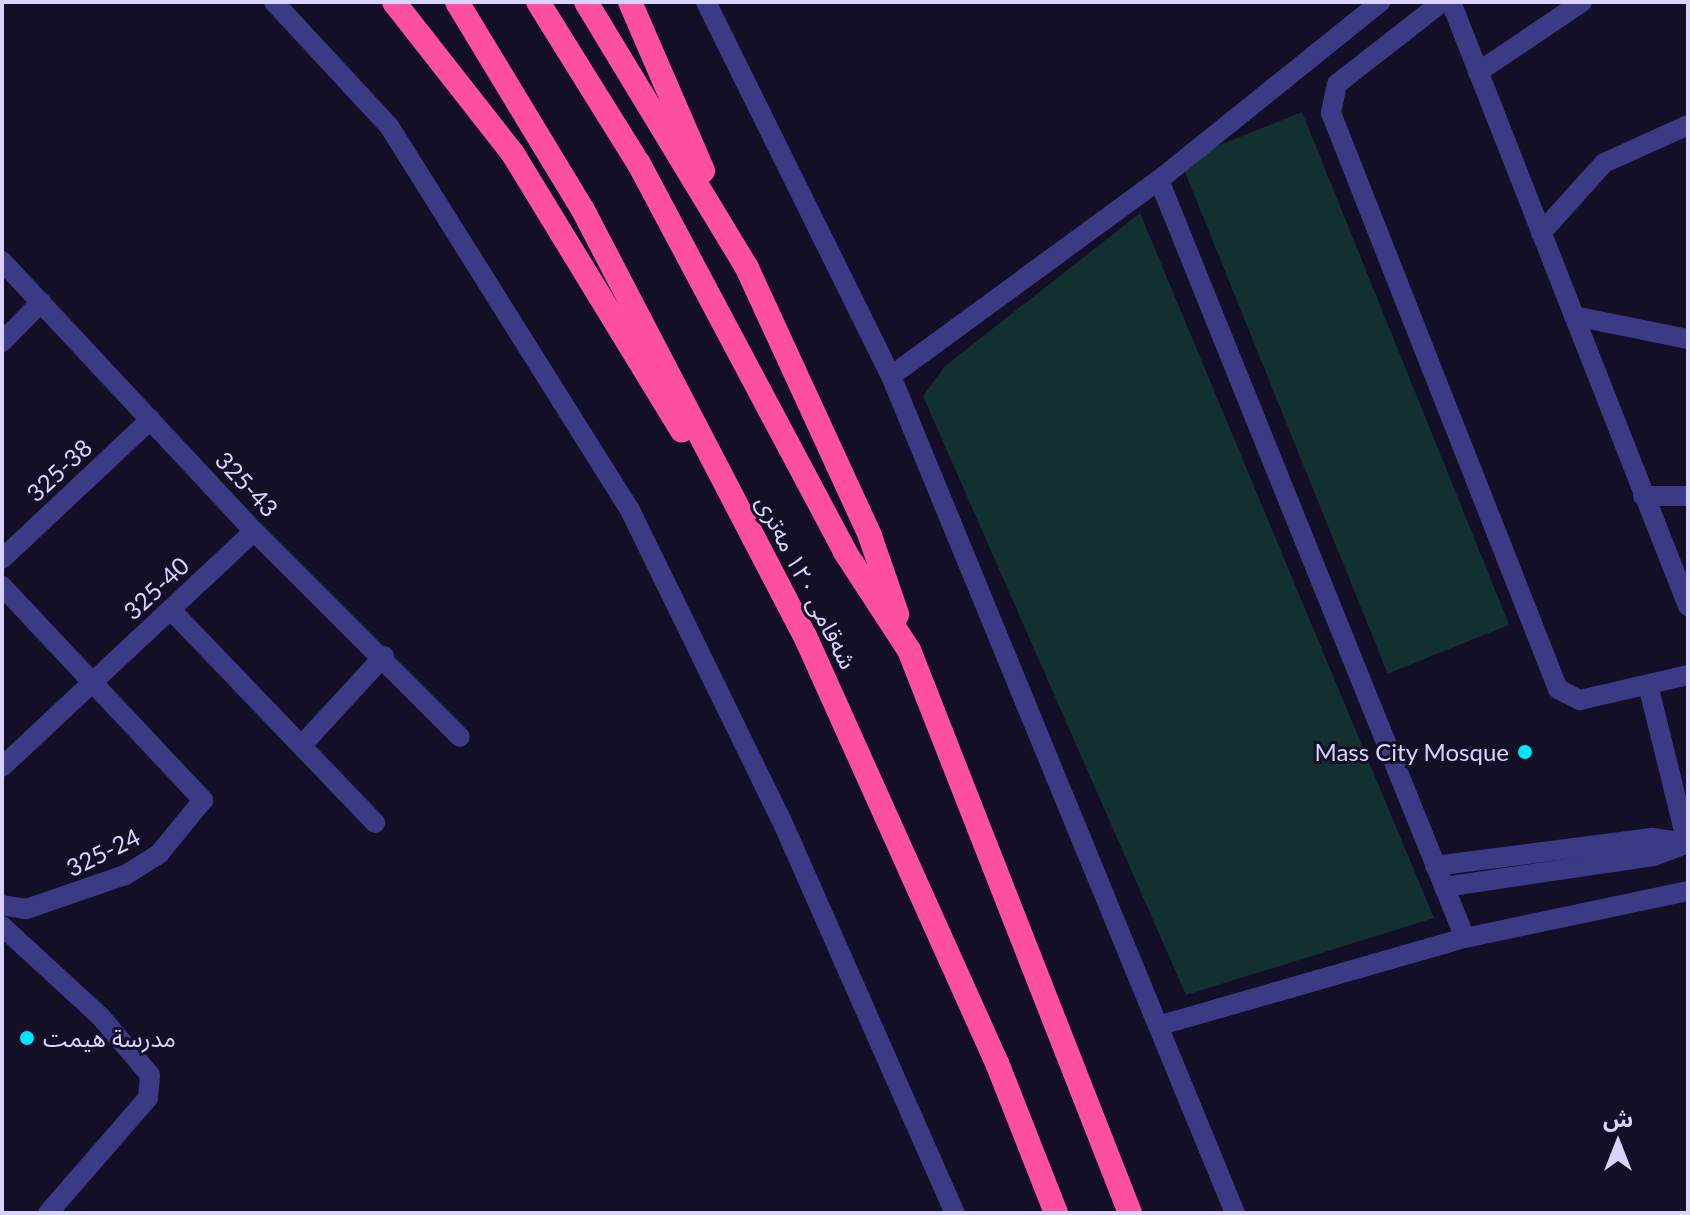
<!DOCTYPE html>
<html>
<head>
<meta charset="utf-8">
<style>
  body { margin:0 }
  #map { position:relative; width:1690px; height:1215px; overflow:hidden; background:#130f26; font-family:Lato,"Noto Sans Arabic",sans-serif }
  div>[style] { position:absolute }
  .green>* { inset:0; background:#12302f; transform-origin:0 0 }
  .minor>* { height:20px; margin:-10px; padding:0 10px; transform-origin:10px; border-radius:10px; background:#3d3a85 }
  .tertiary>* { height:20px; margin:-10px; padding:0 10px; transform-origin:10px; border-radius:10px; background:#3d3a85 }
  .motorway>* { height:24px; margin:-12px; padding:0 12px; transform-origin:12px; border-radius:12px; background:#ff4fa3 }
  .dots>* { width:22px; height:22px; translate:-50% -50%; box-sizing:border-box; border:4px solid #130f26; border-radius:50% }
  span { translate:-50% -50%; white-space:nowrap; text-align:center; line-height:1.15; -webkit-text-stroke:6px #130f26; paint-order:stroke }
  .street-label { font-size:24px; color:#d9d4ff }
  .poi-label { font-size:24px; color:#d9d4ff }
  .right { translate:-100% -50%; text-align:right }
  .left { translate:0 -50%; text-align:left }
  .frame { position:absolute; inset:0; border:4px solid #d9d4ff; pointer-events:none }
  .north { position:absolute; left:1578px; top:1103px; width:80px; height:80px; -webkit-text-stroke:6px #130f26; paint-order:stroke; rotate:0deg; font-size:22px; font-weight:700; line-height:32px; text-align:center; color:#d9d4ff }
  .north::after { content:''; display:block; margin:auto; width:28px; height:36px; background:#d9d4ff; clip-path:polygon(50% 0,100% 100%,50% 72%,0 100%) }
</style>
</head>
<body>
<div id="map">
  <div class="green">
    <i style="left:1302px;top:112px;width:553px;height:131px;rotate:68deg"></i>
    <i style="clip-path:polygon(1140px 213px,1434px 918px,1186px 995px,923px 396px,945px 366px)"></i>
  </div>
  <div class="minor">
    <i style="left:1442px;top:2px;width:133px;rotate:142deg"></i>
    <i style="left:1337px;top:84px;width:30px;rotate:102deg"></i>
    <i style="left:1331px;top:113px;width:619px;rotate:68.49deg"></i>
    <i style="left:1558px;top:689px;width:25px;rotate:27deg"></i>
    <i style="left:1580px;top:700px;width:111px;rotate:-13deg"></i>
    <i style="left:1451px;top:2px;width:649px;rotate:68.58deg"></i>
    <i style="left:1478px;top:72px;width:125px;rotate:-33.9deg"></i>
    <i style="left:1541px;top:233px;width:94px;rotate:-48deg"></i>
    <i style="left:1604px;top:163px;width:92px;rotate:-24.3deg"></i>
    <i style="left:2px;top:261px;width:369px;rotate:47deg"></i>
    <i style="left:254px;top:531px;width:291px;rotate:45deg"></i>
    <i style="left:1574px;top:316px;width:116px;rotate:11.4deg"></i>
    <i style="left:2px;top:342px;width:56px;rotate:-45.7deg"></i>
    <i style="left:1643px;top:496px;width:45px"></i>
    <i style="left:2px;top:559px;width:204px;rotate:-43.2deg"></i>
    <i style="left:2px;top:586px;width:294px;rotate:46.8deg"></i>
    <i style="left:203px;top:800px;width:70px;rotate:129.2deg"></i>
    <i style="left:159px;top:854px;width:40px;rotate:148deg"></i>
    <i style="left:125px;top:875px;width:105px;rotate:161deg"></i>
    <i style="left:26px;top:909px;width:24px;rotate:-171deg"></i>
    <i style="left:171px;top:610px;width:295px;rotate:46.2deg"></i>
    <i style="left:1648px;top:685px;width:163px;rotate:76.1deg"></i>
    <i style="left:302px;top:745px;width:121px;rotate:-47.3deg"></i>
    <i style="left:2px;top:767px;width:345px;rotate:-43.1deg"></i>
    <i style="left:1435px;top:866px;width:219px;rotate:-7.4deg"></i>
    <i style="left:1652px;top:838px;width:35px;rotate:8deg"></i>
    <i style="left:1444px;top:887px;width:212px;rotate:-8.4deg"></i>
    <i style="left:1654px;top:856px;width:36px;rotate:-21deg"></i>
    <i style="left:2px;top:926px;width:133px;rotate:42.6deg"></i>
    <i style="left:100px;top:1016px;width:77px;rotate:49.7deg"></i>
    <i style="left:150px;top:1075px;width:23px;rotate:95deg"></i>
    <i style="left:148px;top:1098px;width:152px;rotate:131deg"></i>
  </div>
  <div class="tertiary">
    <i style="left:274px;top:2px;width:169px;rotate:47.2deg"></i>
    <i style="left:389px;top:126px;width:451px;rotate:57.9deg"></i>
    <i style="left:629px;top:508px;width:346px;rotate:64deg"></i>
    <i style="left:781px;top:819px;width:431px;rotate:66.2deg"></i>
    <i style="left:706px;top:2px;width:417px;rotate:63.7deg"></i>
    <i style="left:891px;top:376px;width:905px;rotate:67.66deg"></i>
    <i style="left:1159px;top:180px;width:817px;rotate:68.02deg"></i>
    <i style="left:891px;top:376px;width:332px;rotate:-36.2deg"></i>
    <i style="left:1159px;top:180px;width:284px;rotate:-38.8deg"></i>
    <i style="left:1161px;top:1025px;width:316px;rotate:-16deg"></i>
    <i style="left:1465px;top:938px;width:228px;rotate:-11.9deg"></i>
  </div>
  <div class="motorway">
    <i style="left:394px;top:2px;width:193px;rotate:51.9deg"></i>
    <i style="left:513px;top:154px;width:324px;rotate:58.6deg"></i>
    <i style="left:457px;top:2px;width:243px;rotate:58.8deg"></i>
    <i style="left:583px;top:210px;width:480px;rotate:62.5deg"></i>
    <i style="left:805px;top:636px;width:468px;rotate:65.8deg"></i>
    <i style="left:997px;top:1063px;width:161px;rotate:68.5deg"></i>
    <i style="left:538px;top:2px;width:191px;rotate:58.1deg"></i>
    <i style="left:639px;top:164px;width:439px;rotate:62deg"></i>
    <i style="left:845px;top:552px;width:117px;rotate:56.9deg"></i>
    <i style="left:909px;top:650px;width:605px;rotate:68.57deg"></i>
    <i style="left:586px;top:2px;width:311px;rotate:58.8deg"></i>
    <i style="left:747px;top:268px;width:295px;rotate:65.3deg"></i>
    <i style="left:870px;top:536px;width:83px;rotate:70.9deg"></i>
    <i style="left:630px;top:2px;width:184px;rotate:66.6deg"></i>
  </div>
  <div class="dots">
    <i style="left:1525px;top:752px;background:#00e5ff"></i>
    <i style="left:27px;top:1038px;background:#00e5ff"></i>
  </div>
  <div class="street-label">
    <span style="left:59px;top:470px;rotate:-43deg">325-38</span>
    <span style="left:247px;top:484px;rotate:47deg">325-43</span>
    <span style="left:807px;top:582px;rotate:63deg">شەقامی ١٢٠ مەتری</span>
    <span style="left:156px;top:588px;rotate:-43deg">325-40</span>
    <span style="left:103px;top:852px;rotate:-26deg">325-24</span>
  </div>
  <div class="poi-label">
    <span class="right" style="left:1509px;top:752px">Mass City Mosque</span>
    <span class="left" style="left:43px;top:1038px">مدرسة هيمت</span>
  </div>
  <div class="frame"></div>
  <div class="north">ش</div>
</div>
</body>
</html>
